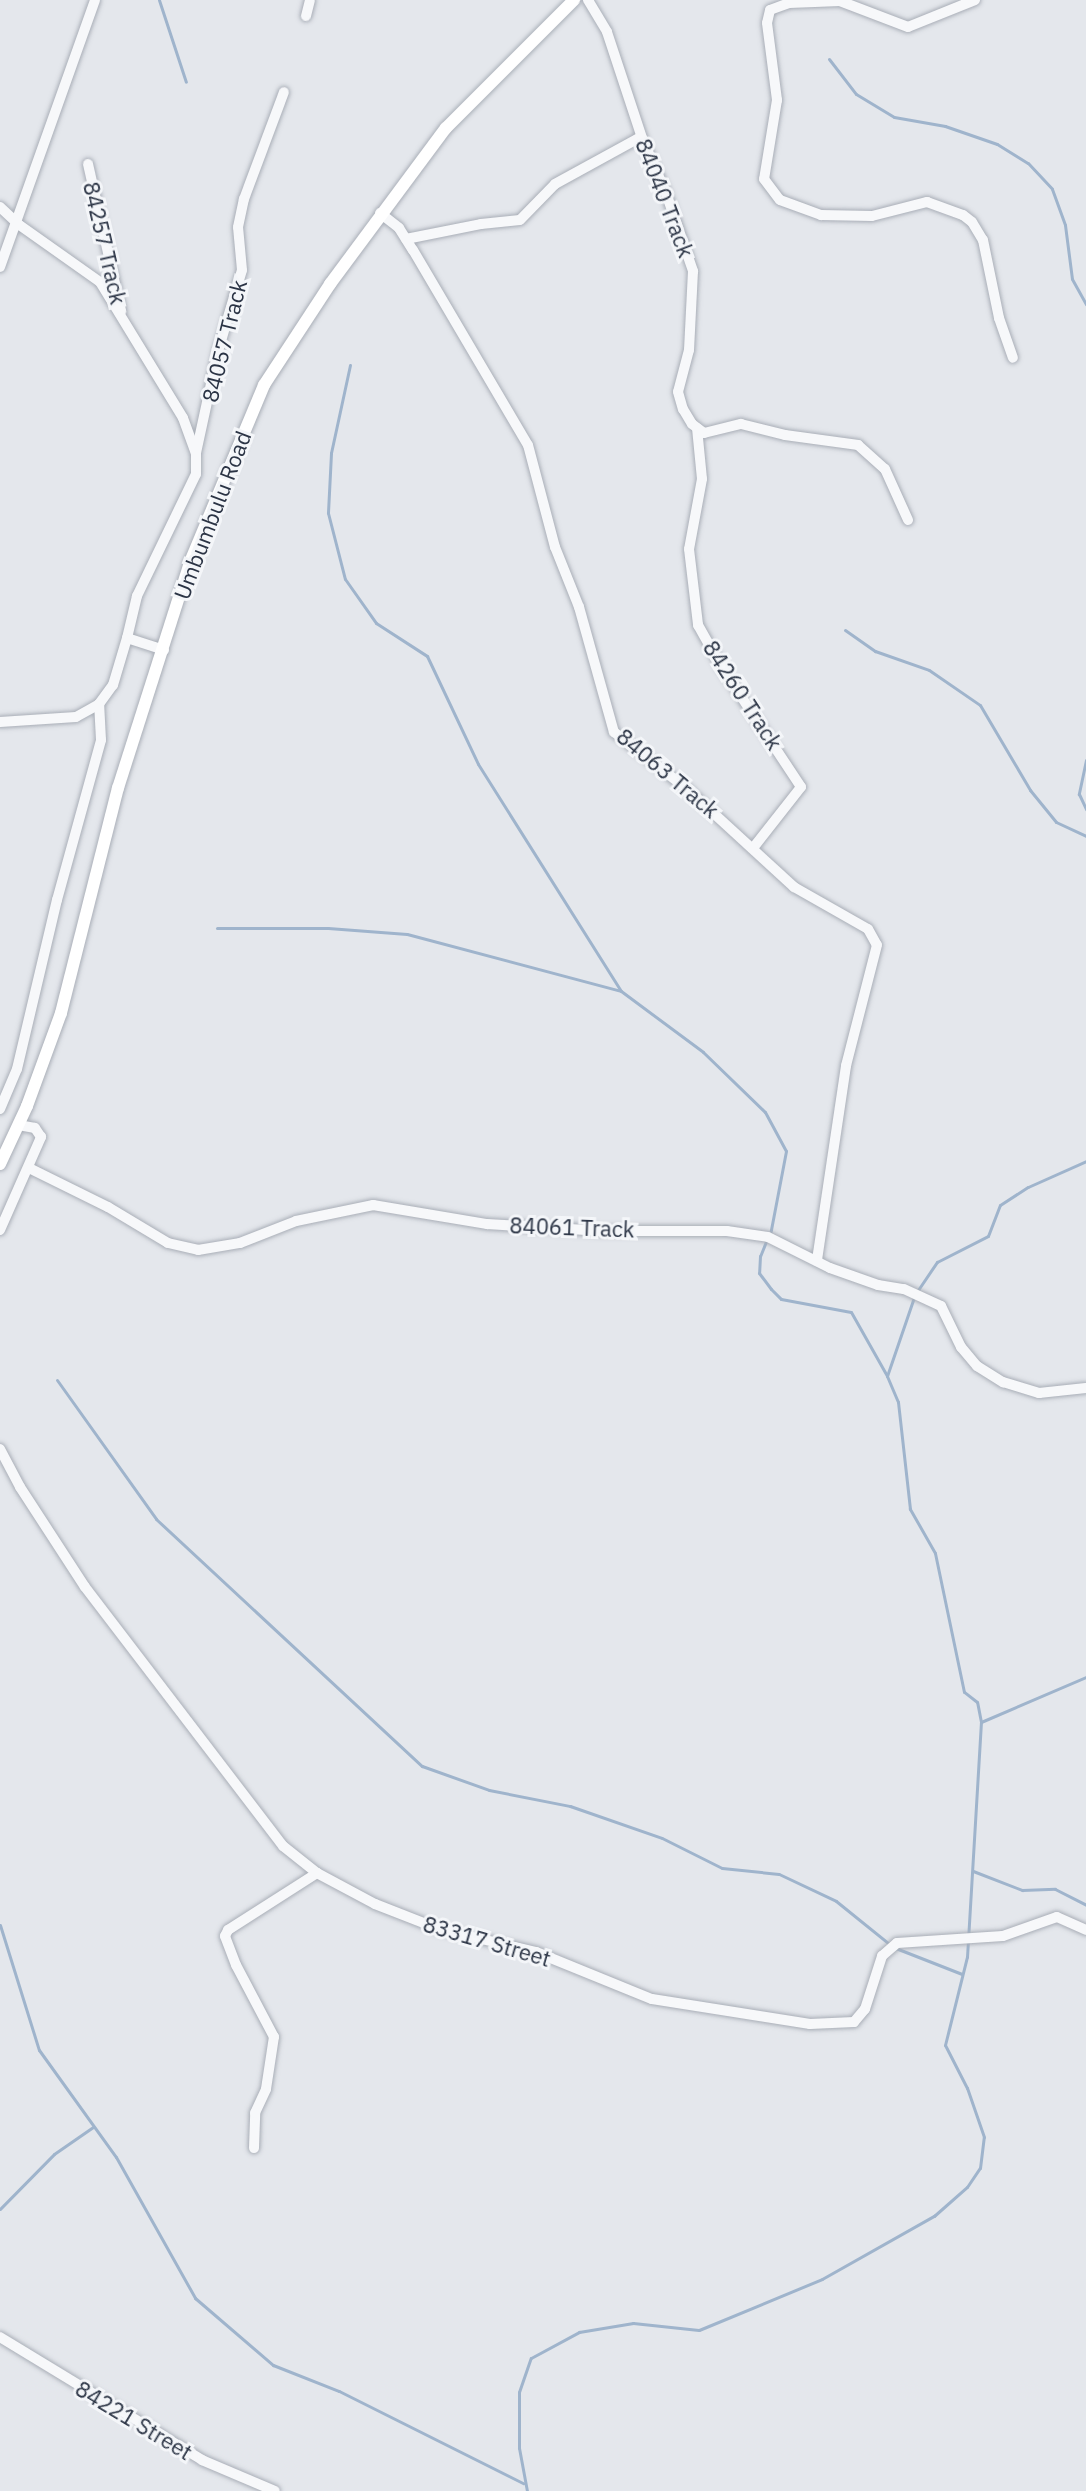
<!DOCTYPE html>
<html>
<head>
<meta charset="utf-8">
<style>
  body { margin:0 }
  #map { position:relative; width:1086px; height:2491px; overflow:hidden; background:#e4e7ec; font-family:"IBM Plex Sans",sans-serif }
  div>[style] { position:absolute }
  .stream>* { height:3px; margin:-1.5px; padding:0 1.5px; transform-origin:1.5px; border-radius:1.5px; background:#9fb4cc }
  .roads { filter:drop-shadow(0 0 2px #a9aeb7) drop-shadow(0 0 2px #a9aeb7) }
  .minor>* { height:10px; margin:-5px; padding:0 5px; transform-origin:5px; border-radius:5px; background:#f7f8fa }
  .major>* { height:12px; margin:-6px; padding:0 6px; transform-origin:6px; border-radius:6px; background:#fff }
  span { translate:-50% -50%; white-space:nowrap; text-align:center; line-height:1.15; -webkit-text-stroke:6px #f4f6f9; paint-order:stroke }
  .street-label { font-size:22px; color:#2b3445 }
</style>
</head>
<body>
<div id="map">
  <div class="stream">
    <i style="left:159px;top:0;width:86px;rotate:71.8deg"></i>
    <i style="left:829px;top:59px;width:44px;rotate:52.4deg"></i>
    <i style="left:856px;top:94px;width:44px;rotate:31.2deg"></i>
    <i style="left:894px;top:117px;width:52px;rotate:10deg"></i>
    <i style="left:945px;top:126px;width:55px;rotate:19.1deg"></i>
    <i style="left:997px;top:144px;width:36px;rotate:32deg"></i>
    <i style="left:1028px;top:163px;width:35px;rotate:47deg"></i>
    <i style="left:1052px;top:189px;width:38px;rotate:70deg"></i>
    <i style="left:1065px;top:225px;width:54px;rotate:82.6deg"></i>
    <i style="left:1072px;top:279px;width:29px;rotate:61deg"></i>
    <i style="left:350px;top:365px;width:90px;rotate:102.2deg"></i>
    <i style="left:331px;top:453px;width:60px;rotate:92.9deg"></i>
    <i style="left:328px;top:513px;width:68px;rotate:75.6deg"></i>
    <i style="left:345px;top:579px;width:54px;rotate:54.8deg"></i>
    <i style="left:376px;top:623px;width:61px;rotate:32.9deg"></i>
    <i style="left:427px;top:656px;width:119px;rotate:64.7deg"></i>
    <i style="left:478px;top:764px;width:268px;rotate:57.8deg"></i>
    <i style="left:621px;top:991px;width:102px;rotate:36.6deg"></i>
    <i style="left:703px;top:1052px;width:86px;rotate:44.1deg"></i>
    <i style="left:765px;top:1112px;width:44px;rotate:61.7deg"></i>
    <i style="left:786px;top:1151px;width:86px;rotate:100.8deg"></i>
    <i style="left:845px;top:630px;width:37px;rotate:35deg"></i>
    <i style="left:875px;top:651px;width:57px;rotate:19.4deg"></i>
    <i style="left:929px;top:670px;width:62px;rotate:34.5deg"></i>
    <i style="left:980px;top:705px;width:99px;rotate:59.5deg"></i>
    <i style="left:1030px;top:790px;width:41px;rotate:50.9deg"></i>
    <i style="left:1056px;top:822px;width:33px;rotate:25deg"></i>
    <i style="left:1086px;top:760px;width:35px;rotate:102deg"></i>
    <i style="left:1079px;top:794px;width:17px;rotate:65deg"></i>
    <i style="left:217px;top:928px;width:111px"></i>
    <i style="left:328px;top:928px;width:79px;rotate:4.3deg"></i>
    <i style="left:407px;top:934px;width:221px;rotate:14.9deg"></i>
    <i style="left:767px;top:1239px;width:18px;rotate:112deg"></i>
    <i style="left:760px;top:1256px;width:17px;rotate:93deg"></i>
    <i style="left:759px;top:1273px;width:20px;rotate:53deg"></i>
    <i style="left:771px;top:1289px;width:14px;rotate:45deg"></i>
    <i style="left:781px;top:1299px;width:71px;rotate:10.5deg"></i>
    <i style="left:851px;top:1312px;width:73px;rotate:60.6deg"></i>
    <i style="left:918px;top:1290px;width:34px;rotate:-56deg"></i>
    <i style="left:937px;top:1262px;width:57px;rotate:-27deg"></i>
    <i style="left:988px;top:1236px;width:33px;rotate:-69deg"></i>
    <i style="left:1000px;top:1205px;width:33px;rotate:-33deg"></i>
    <i style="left:1028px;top:1187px;width:64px;rotate:-24.1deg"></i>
    <i style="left:57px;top:1380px;width:171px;rotate:54.5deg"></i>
    <i style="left:156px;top:1519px;width:363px;rotate:42.9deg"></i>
    <i style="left:422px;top:1766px;width:71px;rotate:19.7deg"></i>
    <i style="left:489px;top:1790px;width:83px;rotate:11.2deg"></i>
    <i style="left:570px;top:1806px;width:97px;rotate:19.2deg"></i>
    <i style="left:662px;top:1838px;width:67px;rotate:26.6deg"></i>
    <i style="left:722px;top:1868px;width:57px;rotate:6deg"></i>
    <i style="left:779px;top:1874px;width:63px;rotate:25.3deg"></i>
    <i style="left:836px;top:1901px;width:73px;rotate:38.9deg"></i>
    <i style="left:893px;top:1947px;width:74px;rotate:21.4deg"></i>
    <i style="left:981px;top:1722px;width:114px;rotate:-23.2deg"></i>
    <i style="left:973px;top:1871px;width:53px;rotate:21.2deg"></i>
    <i style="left:1022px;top:1890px;width:33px;rotate:-2deg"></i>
    <i style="left:1055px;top:1889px;width:35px;rotate:27deg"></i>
    <i style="left:0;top:1925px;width:131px;rotate:72.7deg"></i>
    <i style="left:39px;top:2050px;width:132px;rotate:54.3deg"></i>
    <i style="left:116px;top:2157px;width:162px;rotate:60.7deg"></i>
    <i style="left:195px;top:2298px;width:103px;rotate:40.7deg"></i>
    <i style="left:273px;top:2365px;width:71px;rotate:21.5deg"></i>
    <i style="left:339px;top:2391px;width:206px;rotate:26.6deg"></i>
    <i style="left:0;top:2209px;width:77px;rotate:-45.5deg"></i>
    <i style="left:54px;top:2154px;width:47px;rotate:-34.7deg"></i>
    <i style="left:527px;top:2491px;width:44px;rotate:-100.5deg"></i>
    <i style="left:519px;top:2448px;width:56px;rotate:-90deg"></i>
    <i style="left:519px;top:2392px;width:36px;rotate:-71deg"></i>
    <i style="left:531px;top:2358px;width:55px;rotate:-28.4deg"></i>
    <i style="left:579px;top:2332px;width:55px;rotate:-9.5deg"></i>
    <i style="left:633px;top:2323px;width:66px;rotate:6.1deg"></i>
    <i style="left:699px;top:2330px;width:133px;rotate:-22.5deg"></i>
    <i style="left:822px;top:2279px;width:129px;rotate:-29.4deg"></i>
    <i style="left:934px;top:2216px;width:44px;rotate:-41.3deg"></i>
    <i style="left:967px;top:2187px;width:23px;rotate:-56deg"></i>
    <i style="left:980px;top:2168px;width:31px;rotate:-83deg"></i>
    <i style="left:984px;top:2137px;width:52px;rotate:-109.1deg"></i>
    <i style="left:967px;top:2088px;width:48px;rotate:-117.1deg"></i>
    <i style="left:945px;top:2045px;width:91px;rotate:-76deg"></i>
    <i style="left:967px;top:1957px;width:235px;rotate:-86.6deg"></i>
    <i style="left:981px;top:1722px;width:20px;rotate:-101deg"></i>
    <i style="left:977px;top:1702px;width:16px;rotate:-142deg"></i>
    <i style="left:964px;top:1692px;width:142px;rotate:-101.8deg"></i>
    <i style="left:935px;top:1553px;width:51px;rotate:-119.6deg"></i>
    <i style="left:910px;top:1509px;width:108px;rotate:-96.4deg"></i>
    <i style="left:898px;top:1402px;width:28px;rotate:-113deg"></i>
    <i style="left:887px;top:1376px;width:83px;rotate:-71.1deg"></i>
  </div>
  <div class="roads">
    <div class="minor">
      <i style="left:588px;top:0;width:37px;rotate:59deg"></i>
      <i style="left:607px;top:32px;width:112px;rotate:71.7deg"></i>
      <i style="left:642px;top:138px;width:60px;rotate:66.4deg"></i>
      <i style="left:666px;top:193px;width:83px;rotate:70.9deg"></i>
      <i style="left:693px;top:271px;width:79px;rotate:92.9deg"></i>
      <i style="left:689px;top:350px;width:43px;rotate:104.7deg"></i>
      <i style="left:678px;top:392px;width:18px;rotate:74deg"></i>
      <i style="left:683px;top:409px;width:17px;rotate:59deg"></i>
      <i style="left:692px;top:424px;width:15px;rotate:37deg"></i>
      <i style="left:704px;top:433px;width:38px;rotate:-14deg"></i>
      <i style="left:741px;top:424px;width:45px;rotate:14deg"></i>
      <i style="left:785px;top:435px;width:74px;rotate:7.8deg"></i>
      <i style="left:858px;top:445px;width:36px;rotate:42deg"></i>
      <i style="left:885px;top:469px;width:56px;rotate:65.7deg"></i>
      <i style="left:975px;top:0;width:72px;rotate:158.1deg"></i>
      <i style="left:908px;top:27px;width:73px;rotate:-159.1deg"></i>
      <i style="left:840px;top:1px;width:51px;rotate:177.8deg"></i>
      <i style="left:789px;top:3px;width:20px;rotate:160deg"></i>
      <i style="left:770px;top:10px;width:13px;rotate:103deg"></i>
      <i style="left:767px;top:23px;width:78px;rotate:82.6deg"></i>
      <i style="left:777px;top:100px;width:80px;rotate:99.3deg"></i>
      <i style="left:764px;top:179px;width:26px;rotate:53deg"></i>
      <i style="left:780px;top:200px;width:44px;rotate:20.1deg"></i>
      <i style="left:821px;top:215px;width:51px;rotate:1.1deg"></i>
      <i style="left:872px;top:216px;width:57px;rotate:-14.3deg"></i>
      <i style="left:927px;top:202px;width:38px;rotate:20deg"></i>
      <i style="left:963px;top:215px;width:11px;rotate:38deg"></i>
      <i style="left:972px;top:222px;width:21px;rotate:59deg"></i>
      <i style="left:983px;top:240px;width:80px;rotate:78.4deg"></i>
      <i style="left:999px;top:318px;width:42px;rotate:70.7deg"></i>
      <i style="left:306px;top:16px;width:16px;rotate:-76deg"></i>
      <i style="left:88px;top:164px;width:151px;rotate:77.3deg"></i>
      <i style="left:0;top:207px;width:25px;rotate:43deg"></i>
      <i style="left:18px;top:224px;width:100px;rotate:35.3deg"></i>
      <i style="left:100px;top:282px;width:159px;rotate:58.6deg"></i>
      <i style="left:183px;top:418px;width:37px;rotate:70deg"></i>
      <i style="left:196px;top:453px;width:21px;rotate:90deg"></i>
      <i style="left:196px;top:474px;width:136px;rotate:115.8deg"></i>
      <i style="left:137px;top:596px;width:43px;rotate:103.4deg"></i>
      <i style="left:380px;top:213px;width:24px;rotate:38deg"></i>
      <i style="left:399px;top:228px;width:26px;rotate:58deg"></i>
      <i style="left:413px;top:250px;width:226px;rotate:59.5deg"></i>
      <i style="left:528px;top:445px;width:106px;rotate:75.2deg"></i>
      <i style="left:555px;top:547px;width:65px;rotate:68.2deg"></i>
      <i style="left:579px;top:607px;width:130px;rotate:74.4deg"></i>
      <i style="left:614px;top:732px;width:91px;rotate:37.9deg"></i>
      <i style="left:686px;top:788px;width:147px;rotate:42.5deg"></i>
      <i style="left:794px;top:887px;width:85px;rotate:29.6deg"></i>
      <i style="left:868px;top:929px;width:18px;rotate:61deg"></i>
      <i style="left:877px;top:945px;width:125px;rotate:104.4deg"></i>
      <i style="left:846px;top:1066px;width:197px;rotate:98.5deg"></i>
      <i style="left:406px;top:239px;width:76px;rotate:-11.3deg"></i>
      <i style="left:481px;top:224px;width:39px;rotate:-6deg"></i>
      <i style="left:520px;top:220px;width:50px;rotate:-45.8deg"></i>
      <i style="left:555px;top:184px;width:98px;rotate:-28.7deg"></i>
      <i style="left:0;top:267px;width:283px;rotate:-70.4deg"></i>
      <i style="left:697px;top:428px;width:51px;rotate:84.4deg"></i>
      <i style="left:702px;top:479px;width:71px;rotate:100.5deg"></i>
      <i style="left:689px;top:549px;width:77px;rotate:83.2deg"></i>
      <i style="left:698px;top:625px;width:47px;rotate:60.7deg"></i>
      <i style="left:721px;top:666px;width:145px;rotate:56.5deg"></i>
      <i style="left:801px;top:787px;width:78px;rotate:128.2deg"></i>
      <i style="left:196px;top:453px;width:104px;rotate:-77.8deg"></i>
      <i style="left:218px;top:351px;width:84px;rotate:-73.5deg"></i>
      <i style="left:242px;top:270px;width:43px;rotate:-95.3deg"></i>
      <i style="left:238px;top:227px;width:29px;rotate:-78deg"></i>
      <i style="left:244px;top:199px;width:114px;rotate:-69.5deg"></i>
      <i style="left:0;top:722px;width:76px;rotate:-3.8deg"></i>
      <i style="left:76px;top:717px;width:26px;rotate:-29deg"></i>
      <i style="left:99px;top:704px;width:24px;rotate:-54deg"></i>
      <i style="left:113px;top:685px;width:49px;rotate:-73.4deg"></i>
      <i style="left:127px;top:638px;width:39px;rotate:18deg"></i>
      <i style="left:0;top:1109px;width:43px;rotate:-67deg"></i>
      <i style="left:17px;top:1069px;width:174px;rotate:-76.7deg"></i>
      <i style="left:57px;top:900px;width:166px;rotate:-74.6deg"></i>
      <i style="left:101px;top:740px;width:36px;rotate:-93deg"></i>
      <i style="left:29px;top:1168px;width:88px;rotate:26.3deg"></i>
      <i style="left:108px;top:1207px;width:70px;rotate:31deg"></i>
      <i style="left:168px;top:1243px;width:31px;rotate:13deg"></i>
      <i style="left:198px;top:1250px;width:43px;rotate:-9.5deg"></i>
      <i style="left:240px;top:1243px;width:60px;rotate:-21.4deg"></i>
      <i style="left:296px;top:1221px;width:79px;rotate:-11.7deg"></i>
      <i style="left:373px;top:1205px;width:116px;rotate:9.5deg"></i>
      <i style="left:487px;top:1224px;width:116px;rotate:3.5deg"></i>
      <i style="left:603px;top:1231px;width:124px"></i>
      <i style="left:727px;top:1231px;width:41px;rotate:8.3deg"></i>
      <i style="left:768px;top:1237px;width:69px;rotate:26.6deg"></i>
      <i style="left:830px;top:1268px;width:51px;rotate:19.5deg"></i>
      <i style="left:878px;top:1285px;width:26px;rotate:9deg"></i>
      <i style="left:904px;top:1289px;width:41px;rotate:24.7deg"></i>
      <i style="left:941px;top:1306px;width:46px;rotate:64deg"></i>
      <i style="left:961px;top:1347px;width:25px;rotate:50deg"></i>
      <i style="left:977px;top:1366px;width:31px;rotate:32deg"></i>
      <i style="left:1003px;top:1382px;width:38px;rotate:17deg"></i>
      <i style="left:1039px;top:1393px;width:47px;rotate:-6.1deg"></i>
      <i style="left:0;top:1230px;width:102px;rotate:-66.2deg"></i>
      <i style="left:41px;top:1137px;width:11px;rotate:-124deg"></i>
      <i style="left:35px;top:1128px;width:17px;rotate:-170deg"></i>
      <i style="left:0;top:1449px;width:43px;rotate:62.2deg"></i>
      <i style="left:20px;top:1487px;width:119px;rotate:57deg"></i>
      <i style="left:85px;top:1587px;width:326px;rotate:52.6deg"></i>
      <i style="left:283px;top:1846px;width:43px;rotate:38.5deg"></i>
      <i style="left:317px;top:1873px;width:66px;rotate:28.1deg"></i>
      <i style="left:375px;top:1904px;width:69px;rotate:21.3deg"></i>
      <i style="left:439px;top:1929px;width:100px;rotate:13.3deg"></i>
      <i style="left:536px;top:1952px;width:125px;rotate:22.1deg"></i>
      <i style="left:652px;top:1999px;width:160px;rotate:9deg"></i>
      <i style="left:810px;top:2024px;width:44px;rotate:-2.6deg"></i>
      <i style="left:854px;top:2022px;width:17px;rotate:-50deg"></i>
      <i style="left:865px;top:2009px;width:56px;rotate:-72.2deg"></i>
      <i style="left:882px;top:1956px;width:20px;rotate:-41deg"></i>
      <i style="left:897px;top:1943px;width:106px;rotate:-3.8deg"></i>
      <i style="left:1003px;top:1936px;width:57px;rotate:-19.4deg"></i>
      <i style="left:1057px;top:1917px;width:32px;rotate:24deg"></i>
      <i style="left:254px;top:2148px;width:35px;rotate:-88deg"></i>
      <i style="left:255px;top:2113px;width:26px;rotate:-65deg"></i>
      <i style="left:266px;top:2089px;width:53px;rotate:-81.3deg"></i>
      <i style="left:274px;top:2037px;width:81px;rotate:-117.8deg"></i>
      <i style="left:236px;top:1965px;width:31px;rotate:-111deg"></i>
      <i style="left:225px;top:1936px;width:7px;rotate:-63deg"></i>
      <i style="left:228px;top:1930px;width:106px;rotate:-32.6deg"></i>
      <i style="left:0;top:2337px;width:237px;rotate:31.3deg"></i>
      <i style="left:202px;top:2460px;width:79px;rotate:23deg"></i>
    </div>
    <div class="major">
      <i style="left:0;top:1164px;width:64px;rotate:-65deg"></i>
      <i style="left:27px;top:1106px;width:99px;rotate:-69.9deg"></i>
      <i style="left:61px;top:1013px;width:232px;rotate:-75.8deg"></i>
      <i style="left:118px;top:788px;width:237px;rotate:-72.3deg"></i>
      <i style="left:190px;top:562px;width:192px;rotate:-67.3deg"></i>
      <i style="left:264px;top:385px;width:121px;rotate:-56.8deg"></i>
      <i style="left:330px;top:284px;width:194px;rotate:-53.4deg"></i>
      <i style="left:446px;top:128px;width:181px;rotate:-45deg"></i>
    </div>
  </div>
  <div class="street-label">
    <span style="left:665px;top:198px;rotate:69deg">84040 Track</span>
    <span style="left:105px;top:243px;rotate:77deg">84257 Track</span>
    <span style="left:224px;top:341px;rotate:-76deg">84057 Track</span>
    <span style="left:212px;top:515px;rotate:-69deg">Umbumbulu Road</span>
    <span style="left:743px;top:695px;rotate:57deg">84260 Track</span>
    <span style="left:668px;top:773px;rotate:40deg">84063 Track</span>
    <span style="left:572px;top:1227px;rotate:2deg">84061 Track</span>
    <span style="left:487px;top:1941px;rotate:16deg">83317 Street</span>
    <span style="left:134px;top:2420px;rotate:31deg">84221 Street</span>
  </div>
</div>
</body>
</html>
